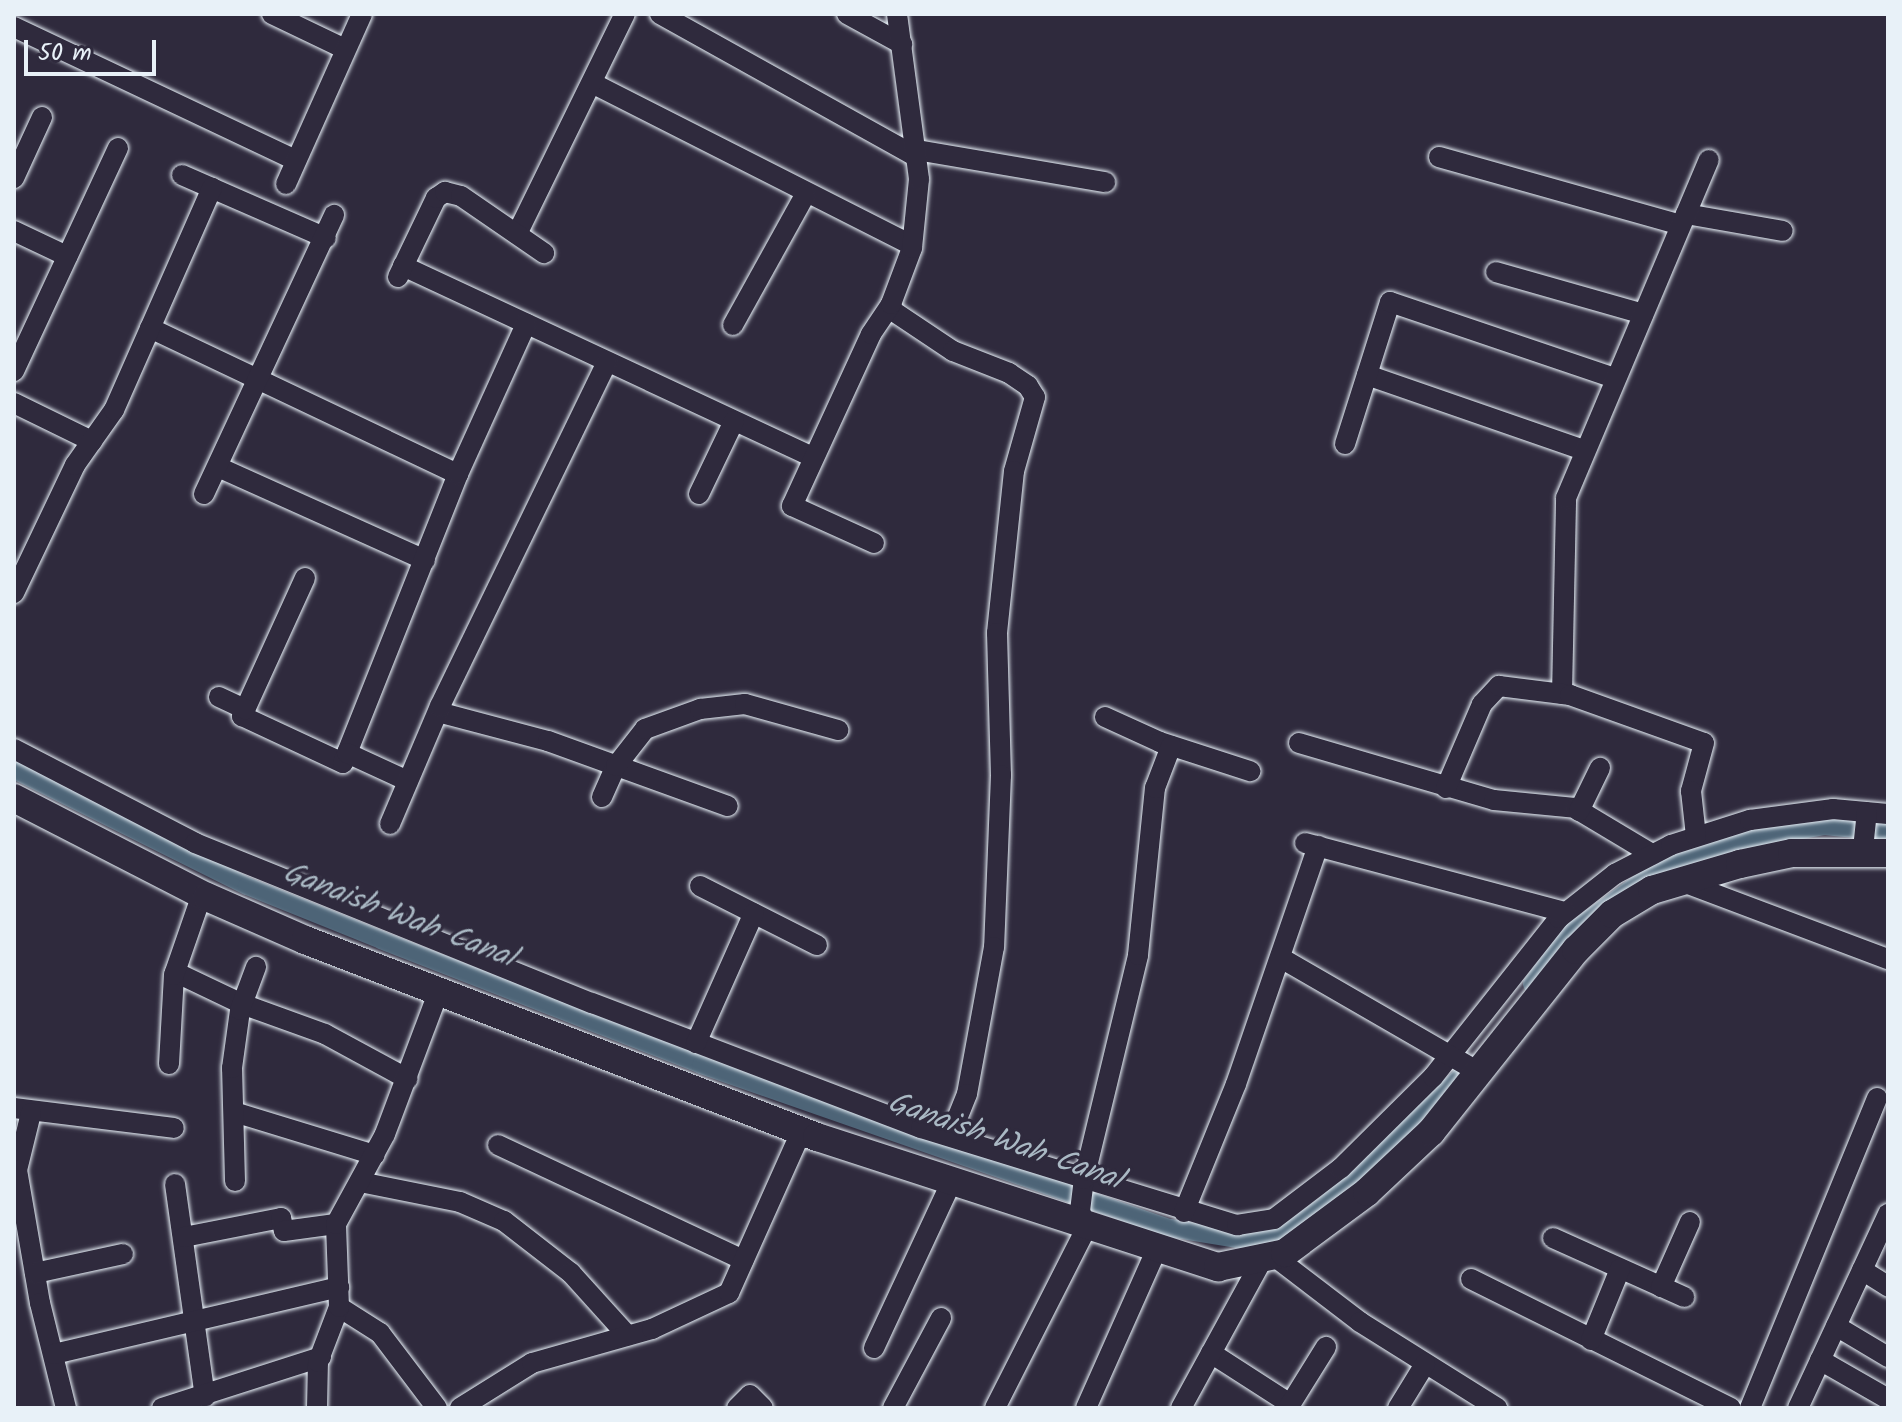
<!DOCTYPE html>
<html>
<head>
<meta charset="utf-8">
<style>
  body { margin:0 }
  #map { position:relative; width:1902px; height:1422px; overflow:hidden; background:#2f2a3d; font-family:Kalam,sans-serif }
  div>[style] { position:absolute }
  .canal>* { height:18px; margin:-9px; padding:0 9px; transform-origin:9px; border-radius:9px; background:#4d6477 }
  .roads { filter:drop-shadow(0 0 2px #e8f1f8) drop-shadow(0 0 2px #e8f1f8) }
  .street>* { height:20px; margin:-10px; padding:0 10px; transform-origin:10px; border-radius:10px; background:#2f2a3d }
  .secondary>* { height:28px; margin:-14px; padding:0 14px; transform-origin:14px; border-radius:14px; background:#2f2a3d }
  span { translate:-50% -50%; white-space:nowrap; text-align:center; line-height:1.15; -webkit-text-stroke:6px #2f2a3d; paint-order:stroke }
  .water-label { font-size:30px; color:#aab9c4; font-style:italic }
  .frame { position:absolute; inset:0; border:16px solid #e8f1f8; pointer-events:none }
  .scale { position:absolute; left:24px; top:40px; width:132px; height:36px; box-sizing:border-box; border:4px solid #e8f1f8; border-top:0; padding-left:10px; font-size:24px; line-height:28px; white-space:nowrap; color:#e8f1f8; -webkit-text-stroke:6px #2f2a3d; paint-order:stroke }
</style>
</head>
<body>
<div id="map">
  <div class="canal">
    <i style="left:14px;top:770px;width:260px;rotate:26.5deg"></i>
    <i style="left:247px;top:886px;width:144px;rotate:21.9deg"></i>
    <i style="left:381px;top:940px;width:344px;rotate:21.3deg"></i>
    <i style="left:701px;top:1065px;width:497px;rotate:19.2deg"></i>
    <i style="left:1170px;top:1228px;width:69px;rotate:9.2deg"></i>
    <i style="left:1238px;top:1239px;width:24px"></i>
    <i style="left:1262px;top:1239px;width:30px;rotate:-17deg"></i>
    <i style="left:1291px;top:1230px;width:44px;rotate:-36.6deg"></i>
    <i style="left:1326px;top:1204px;width:185px;rotate:-43.5deg"></i>
    <i style="left:1532px;top:984px;width:65px;rotate:-53.1deg"></i>
    <i style="left:1571px;top:932px;width:106px;rotate:-35.8deg"></i>
    <i style="left:1657px;top:870px;width:86px;rotate:-19.7deg"></i>
    <i style="left:1738px;top:841px;width:87px;rotate:-9.9deg"></i>
    <i style="left:1824px;top:826px;width:64px;rotate:5.4deg"></i>
  </div>
  <div class="roads">
    <div class="street">
      <i style="left:272px;top:14px;width:81px;rotate:25.6deg"></i>
      <i style="left:660px;top:14px;width:294px;rotate:29.1deg"></i>
      <i style="left:847px;top:14px;width:63px;rotate:28.6deg"></i>
      <i style="left:14px;top:27px;width:312px;rotate:25.3deg"></i>
      <i style="left:592px;top:83px;width:359px;rotate:26.9deg"></i>
      <i style="left:917px;top:150px;width:191px;rotate:9.7deg"></i>
      <i style="left:1439px;top:157px;width:251px;rotate:15.7deg"></i>
      <i style="left:182px;top:175px;width:157px;rotate:23.6deg"></i>
      <i style="left:14px;top:178px;width:67px;rotate:-65.3deg"></i>
      <i style="left:286px;top:184px;width:186px;rotate:-65.9deg"></i>
      <i style="left:1686px;top:214px;width:98px;rotate:9.9deg"></i>
      <i style="left:14px;top:231px;width:59px;rotate:25.3deg"></i>
      <i style="left:517px;top:234px;width:245px;rotate:-63.9deg"></i>
      <i style="left:403px;top:266px;width:452px;rotate:25deg"></i>
      <i style="left:1496px;top:272px;width:153px;rotate:15.9deg"></i>
      <i style="left:398px;top:277px;width:88px;rotate:-64.3deg"></i>
      <i style="left:436px;top:198px;width:11px;rotate:-34deg"></i>
      <i style="left:445px;top:192px;width:16px;rotate:14deg"></i>
      <i style="left:461px;top:196px;width:101px;rotate:34.5deg"></i>
      <i style="left:891px;top:304px;width:7px;rotate:74deg"></i>
      <i style="left:893px;top:311px;width:72px;rotate:33.7deg"></i>
      <i style="left:953px;top:351px;width:60px;rotate:21.4deg"></i>
      <i style="left:1009px;top:373px;width:23px;rotate:34deg"></i>
      <i style="left:1028px;top:386px;width:13px;rotate:58deg"></i>
      <i style="left:1035px;top:397px;width:77px;rotate:105.8deg"></i>
      <i style="left:1014px;top:471px;width:163px;rotate:96deg"></i>
      <i style="left:997px;top:633px;width:142px;rotate:88.4deg"></i>
      <i style="left:1001px;top:775px;width:172px;rotate:92.3deg"></i>
      <i style="left:994px;top:947px;width:149px;rotate:100.4deg"></i>
      <i style="left:967px;top:1094px;width:29px;rotate:112deg"></i>
      <i style="left:956px;top:1121px;width:16px;rotate:83deg"></i>
      <i style="left:733px;top:325px;width:149px;rotate:-61deg"></i>
      <i style="left:150px;top:328px;width:341px;rotate:25.4deg"></i>
      <i style="left:14px;top:371px;width:246px;rotate:-65deg"></i>
      <i style="left:1367px;top:375px;width:230px;rotate:19.1deg"></i>
      <i style="left:14px;top:403px;width:87px;rotate:26deg"></i>
      <i style="left:1345px;top:444px;width:149px;rotate:-72.4deg"></i>
      <i style="left:1390px;top:302px;width:237px;rotate:18.7deg"></i>
      <i style="left:218px;top:467px;width:227px;rotate:24.2deg"></i>
      <i style="left:204px;top:494px;width:308px;rotate:-65deg"></i>
      <i style="left:699px;top:494px;width:81px;rotate:-64.4deg"></i>
      <i style="left:874px;top:543px;width:90px;rotate:-155.7deg"></i>
      <i style="left:792px;top:506px;width:189px;rotate:-65.3deg"></i>
      <i style="left:871px;top:334px;width:36px;rotate:-56deg"></i>
      <i style="left:891px;top:304px;width:60px;rotate:-69.4deg"></i>
      <i style="left:912px;top:248px;width:69px;rotate:-84.2deg"></i>
      <i style="left:919px;top:179px;width:166px;rotate:-97.6deg"></i>
      <i style="left:305px;top:578px;width:152px;rotate:114.5deg"></i>
      <i style="left:242px;top:716px;width:111px;rotate:25deg"></i>
      <i style="left:343px;top:763px;width:311px;rotate:-68.3deg"></i>
      <i style="left:458px;top:474px;width:165px;rotate:-65.6deg"></i>
      <i style="left:14px;top:593px;width:142px;rotate:-64.5deg"></i>
      <i style="left:75px;top:465px;width:67px;rotate:-54.7deg"></i>
      <i style="left:114px;top:410px;width:243px;rotate:-66.2deg"></i>
      <i style="left:1562px;top:694px;width:196px;rotate:-88.8deg"></i>
      <i style="left:1566px;top:498px;width:367px;rotate:-67.1deg"></i>
      <i style="left:219px;top:697px;width:29px;rotate:25deg"></i>
      <i style="left:438px;top:712px;width:114px;rotate:14.8deg"></i>
      <i style="left:548px;top:741px;width:191px;rotate:19.9deg"></i>
      <i style="left:1105px;top:717px;width:60px;rotate:24.4deg"></i>
      <i style="left:1160px;top:742px;width:95px;rotate:17.9deg"></i>
      <i style="left:1299px;top:743px;width:203px;rotate:16.3deg"></i>
      <i style="left:1494px;top:800px;width:81px;rotate:5.6deg"></i>
      <i style="left:1575px;top:808px;width:90px;rotate:30.9deg"></i>
      <i style="left:14px;top:749px;width:204px;rotate:27.4deg"></i>
      <i style="left:195px;top:843px;width:428px;rotate:22deg"></i>
      <i style="left:592px;top:1003px;width:352px;rotate:20.8deg"></i>
      <i style="left:921px;top:1128px;width:331px;rotate:17.1deg"></i>
      <i style="left:1237px;top:1225px;width:37px;rotate:-9deg"></i>
      <i style="left:1274px;top:1219px;width:84px;rotate:-37.3deg"></i>
      <i style="left:1341px;top:1168px;width:129px;rotate:-44.7deg"></i>
      <i style="left:1433px;top:1077px;width:203px;rotate:-51.6deg"></i>
      <i style="left:1559px;top:918px;width:71px;rotate:-38.2deg"></i>
      <i style="left:1615px;top:874px;width:63px;rotate:-27.4deg"></i>
      <i style="left:1671px;top:845px;width:83px;rotate:-17.6deg"></i>
      <i style="left:1750px;top:820px;width:84px;rotate:-7.5deg"></i>
      <i style="left:1833px;top:809px;width:55px;rotate:5.2deg"></i>
      <i style="left:347px;top:753px;width:67px;rotate:24.7deg"></i>
      <i style="left:1446px;top:788px;width:91px;rotate:-66.8deg"></i>
      <i style="left:1482px;top:704px;width:25px;rotate:-47deg"></i>
      <i style="left:1499px;top:686px;width:72px;rotate:7.2deg"></i>
      <i style="left:1570px;top:695px;width:142px;rotate:19.7deg"></i>
      <i style="left:1704px;top:743px;width:50px;rotate:105.2deg"></i>
      <i style="left:1691px;top:791px;width:45px;rotate:83.7deg"></i>
      <i style="left:602px;top:797px;width:34px;rotate:-66deg"></i>
      <i style="left:616px;top:766px;width:47px;rotate:-51.9deg"></i>
      <i style="left:645px;top:729px;width:59px;rotate:-20deg"></i>
      <i style="left:700px;top:709px;width:45px;rotate:-6.3deg"></i>
      <i style="left:745px;top:704px;width:97px;rotate:15.6deg"></i>
      <i style="left:1579px;top:811px;width:48px;rotate:-64deg"></i>
      <i style="left:390px;top:824px;width:128px;rotate:-67deg"></i>
      <i style="left:440px;top:706px;width:382px;rotate:-64.1deg"></i>
      <i style="left:1305px;top:843px;width:269px;rotate:14.9deg"></i>
      <i style="left:1863px;top:849px;width:37px;rotate:-84deg"></i>
      <i style="left:1680px;top:881px;width:222px;rotate:20.6deg"></i>
      <i style="left:700px;top:886px;width:131px;rotate:26.8deg"></i>
      <i style="left:1281px;top:958px;width:230px;rotate:30deg"></i>
      <i style="left:175px;top:972px;width:74px;rotate:25.5deg"></i>
      <i style="left:242px;top:1004px;width:88px;rotate:19.9deg"></i>
      <i style="left:325px;top:1034px;width:94px;rotate:28.5deg"></i>
      <i style="left:696px;top:1043px;width:142px;rotate:-66deg"></i>
      <i style="left:169px;top:1064px;width:89px;rotate:-86.8deg"></i>
      <i style="left:174px;top:975px;width:86px;rotate:-70.9deg"></i>
      <i style="left:14px;top:1108px;width:161px;rotate:7.1deg"></i>
      <i style="left:234px;top:1112px;width:147px;rotate:17deg"></i>
      <i style="left:31px;top:1113px;width:59px;rotate:103.8deg"></i>
      <i style="left:17px;top:1170px;width:135px;rotate:80.2deg"></i>
      <i style="left:40px;top:1303px;width:108px;rotate:76.1deg"></i>
      <i style="left:498px;top:1145px;width:271px;rotate:25.1deg"></i>
      <i style="left:235px;top:1181px;width:113px;rotate:-91.5deg"></i>
      <i style="left:232px;top:1068px;width:59px;rotate:-82.1deg"></i>
      <i style="left:240px;top:1010px;width:46px;rotate:-69.6deg"></i>
      <i style="left:360px;top:1182px;width:102px;rotate:11.3deg"></i>
      <i style="left:460px;top:1202px;width:48px;rotate:23.4deg"></i>
      <i style="left:504px;top:1221px;width:85px;rotate:37.8deg"></i>
      <i style="left:571px;top:1273px;width:84px;rotate:47.9deg"></i>
      <i style="left:175px;top:1184px;width:215px;rotate:82deg"></i>
      <i style="left:1184px;top:1212px;width:138px;rotate:-67.9deg"></i>
      <i style="left:1236px;top:1084px;width:252px;rotate:-71deg"></i>
      <i style="left:184px;top:1237px;width:99px;rotate:-11.1deg"></i>
      <i style="left:281px;top:1218px;width:13px;rotate:77deg"></i>
      <i style="left:284px;top:1231px;width:52px;rotate:-7.7deg"></i>
      <i style="left:1553px;top:1238px;width:144px;rotate:24.2deg"></i>
      <i style="left:1275px;top:1257px;width:107px;rotate:37.4deg"></i>
      <i style="left:1360px;top:1322px;width:162px;rotate:32.1deg"></i>
      <i style="left:1862px;top:1270px;width:31px;rotate:32deg"></i>
      <i style="left:35px;top:1273px;width:90px;rotate:-12.2deg"></i>
      <i style="left:1471px;top:1279px;width:290px;rotate:26.4deg"></i>
      <i style="left:1661px;top:1287px;width:71px;rotate:-66deg"></i>
      <i style="left:339px;top:1307px;width:49px;rotate:32.4deg"></i>
      <i style="left:380px;top:1333px;width:94px;rotate:52.8deg"></i>
      <i style="left:1836px;top:1326px;width:61px;rotate:30.8deg"></i>
      <i style="left:1591px;top:1340px;width:77px;rotate:-67.8deg"></i>
      <i style="left:874px;top:1348px;width:184px;rotate:-65deg"></i>
      <i style="left:1211px;top:1353px;width:94px;rotate:32.8deg"></i>
      <i style="left:54px;top:1354px;width:293px;rotate:-13.2deg"></i>
      <i style="left:1820px;top:1360px;width:78px;rotate:29.8deg"></i>
      <i style="left:162px;top:1408px;width:167px;rotate:-17.8deg"></i>
      <i style="left:317px;top:1408px;width:46px;rotate:-88.8deg"></i>
      <i style="left:318px;top:1362px;width:59px;rotate:-69.1deg"></i>
      <i style="left:339px;top:1307px;width:83px;rotate:-92.1deg"></i>
      <i style="left:336px;top:1224px;width:102px;rotate:-61.4deg"></i>
      <i style="left:385px;top:1134px;width:154px;rotate:-69.4deg"></i>
      <i style="left:460px;top:1408px;width:85px;rotate:-32deg"></i>
      <i style="left:532px;top:1363px;width:125px;rotate:-15.8deg"></i>
      <i style="left:652px;top:1329px;width:85px;rotate:-25.1deg"></i>
      <i style="left:729px;top:1293px;width:179px;rotate:-65.9deg"></i>
      <i style="left:737px;top:1408px;width:18px;rotate:-45deg"></i>
      <i style="left:750px;top:1395px;width:18px;rotate:45deg"></i>
      <i style="left:893px;top:1408px;width:102px;rotate:-61.9deg"></i>
      <i style="left:995px;top:1408px;width:203px;rotate:-63.1deg"></i>
      <i style="left:1087px;top:1227px;width:17px;rotate:-114deg"></i>
      <i style="left:1080px;top:1211px;width:32px;rotate:-83deg"></i>
      <i style="left:1084px;top:1179px;width:230px;rotate:-76.4deg"></i>
      <i style="left:1138px;top:955px;width:168px;rotate:-84.2deg"></i>
      <i style="left:1155px;top:788px;width:45px;rotate:-69.1deg"></i>
      <i style="left:1086px;top:1408px;width:172px;rotate:-66deg"></i>
      <i style="left:1181px;top:1408px;width:166px;rotate:-61.3deg"></i>
      <i style="left:1288px;top:1408px;width:72px;rotate:-58.1deg"></i>
      <i style="left:1398px;top:1408px;width:52px;rotate:-58.5deg"></i>
      <i style="left:1750px;top:1408px;width:335px;rotate:-67.7deg"></i>
      <i style="left:1798px;top:1408px;width:214px;rotate:-65.1deg"></i>
    </div>
    <div class="secondary">
      <i style="left:14px;top:798px;width:217px;rotate:27.2deg"></i>
      <i style="left:207px;top:897px;width:107px;rotate:23.7deg"></i>
      <i style="left:305px;top:940px;width:549px;rotate:21.05deg"></i>
      <i style="left:817px;top:1137px;width:422px;rotate:18deg"></i>
      <i style="left:1218px;top:1267px;width:68px;rotate:-11.8deg"></i>
      <i style="left:1285px;top:1253px;width:102px;rotate:-36.6deg"></i>
      <i style="left:1367px;top:1192px;width:88px;rotate:-43.2deg"></i>
      <i style="left:1431px;top:1132px;width:233px;rotate:-51.5deg"></i>
      <i style="left:1576px;top:950px;width:51px;rotate:-45deg"></i>
      <i style="left:1612px;top:914px;width:47px;rotate:-31deg"></i>
      <i style="left:1652px;top:890px;width:92px;rotate:-16.5deg"></i>
      <i style="left:1740px;top:864px;width:53px;rotate:-11.9deg"></i>
      <i style="left:1792px;top:853px;width:96px"></i>
    </div>
  </div>
  <div class="water-label">
    <span style="left:399px;top:916px;rotate:21deg">Ganaish Wah Canal</span>
    <span style="left:1005px;top:1142px;rotate:19deg">Ganaish Wah Canal</span>
  </div>
  <div class="frame"></div>
  <div class="scale">50 m</div>
</div>
</body>
</html>
